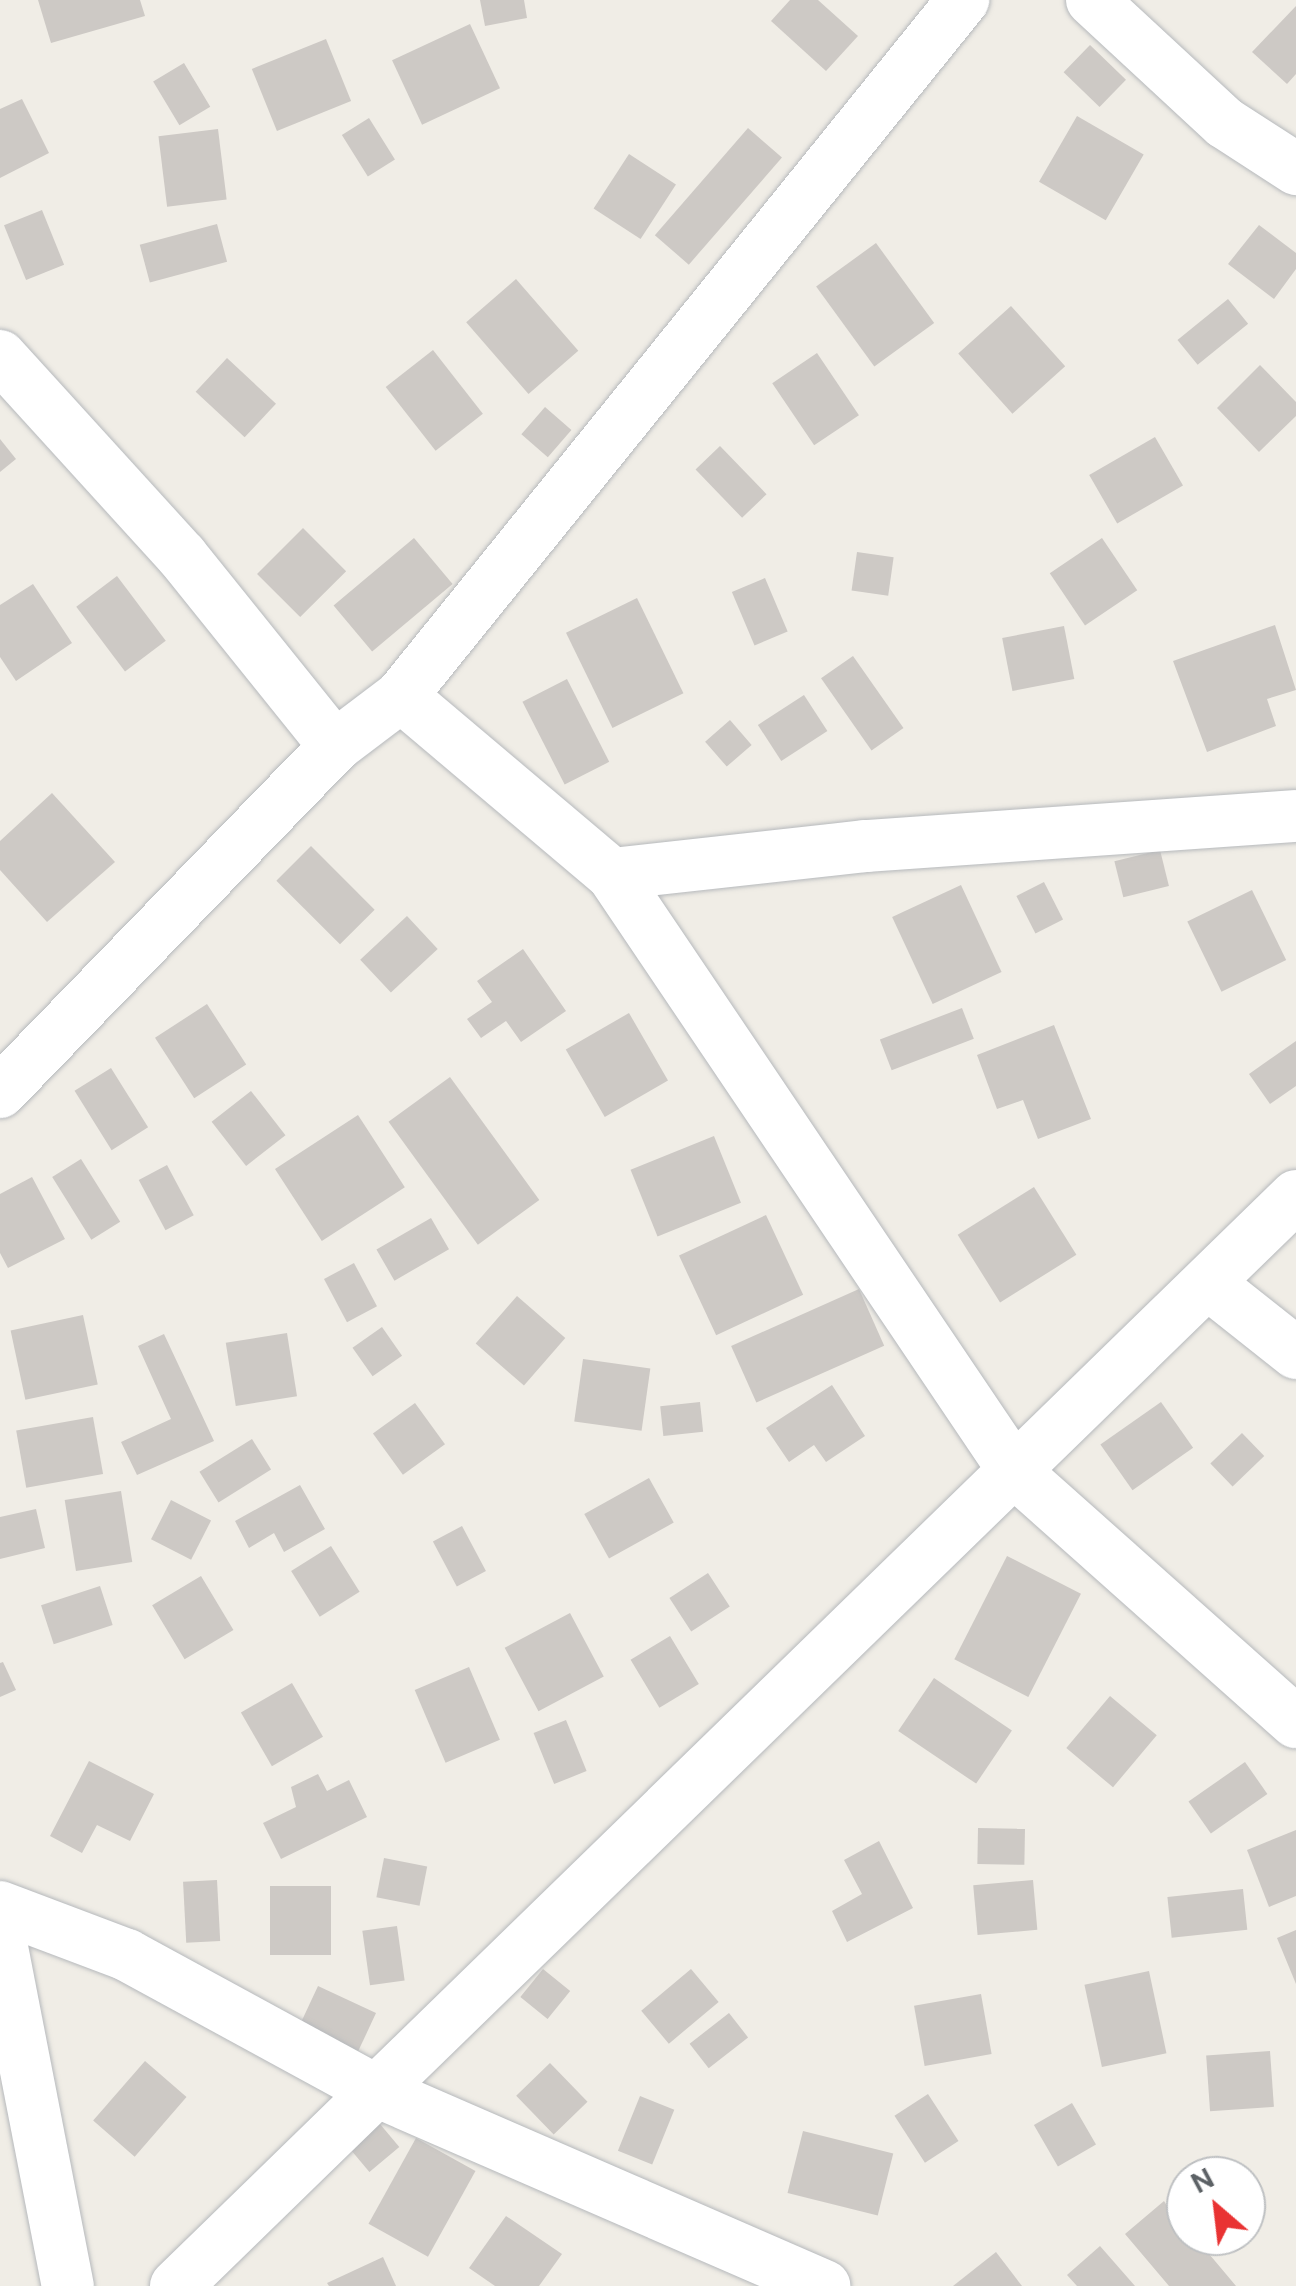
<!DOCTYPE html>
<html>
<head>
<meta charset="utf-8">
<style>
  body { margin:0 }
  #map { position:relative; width:1296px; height:2286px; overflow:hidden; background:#f0ede6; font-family:"DM Sans",sans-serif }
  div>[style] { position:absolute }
  .building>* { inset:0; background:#cdc9c5; transform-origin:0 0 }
  .roads { filter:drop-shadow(0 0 2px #b6b9bc) drop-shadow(0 0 2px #b6b9bc) }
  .minor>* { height:52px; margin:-26px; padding:0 26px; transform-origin:26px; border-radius:26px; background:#fff }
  span { translate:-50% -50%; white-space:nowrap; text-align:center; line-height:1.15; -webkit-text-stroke:9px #fff; paint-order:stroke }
  .north { position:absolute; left:1166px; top:2156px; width:100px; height:100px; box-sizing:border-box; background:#fff; border:2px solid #bec0c2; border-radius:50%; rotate:332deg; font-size:28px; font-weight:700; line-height:40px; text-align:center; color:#5d6266 }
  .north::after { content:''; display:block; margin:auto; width:35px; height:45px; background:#e93333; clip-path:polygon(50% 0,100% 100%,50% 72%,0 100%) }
</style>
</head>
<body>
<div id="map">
  <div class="building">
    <i style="clip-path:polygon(38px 0,140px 0,145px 16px,51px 43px)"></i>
    <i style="clip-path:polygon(480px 0,524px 0,527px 18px,485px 26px)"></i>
    <i style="clip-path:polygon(790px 0,818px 0,858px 36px,826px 71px,771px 21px)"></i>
    <i style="clip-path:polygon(1296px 6px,1296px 74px,1287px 84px,1252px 52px)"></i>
    <i style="left:470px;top:24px;width:71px;height:86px;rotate:65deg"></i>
    <i style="left:326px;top:39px;width:67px;height:80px;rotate:68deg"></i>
    <i style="left:1090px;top:45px;width:50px;height:38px;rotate:44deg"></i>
    <i style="left:184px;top:63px;width:51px;height:36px;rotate:59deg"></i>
    <i style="clip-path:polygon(22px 99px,49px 153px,0 178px,0 109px)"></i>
    <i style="left:1077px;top:116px;width:77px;height:76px;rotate:30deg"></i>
    <i style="left:369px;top:118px;width:49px;height:32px;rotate:58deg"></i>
    <i style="left:748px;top:128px;width:45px;height:142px;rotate:41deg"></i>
    <i style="left:218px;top:129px;width:71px;height:60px;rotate:83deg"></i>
    <i style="left:629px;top:154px;width:56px;height:65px;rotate:33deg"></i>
    <i style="left:42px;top:210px;width:59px;height:41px;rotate:68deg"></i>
    <i style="left:217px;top:224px;width:39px;height:80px;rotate:75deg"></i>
    <i style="clip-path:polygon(1259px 225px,1296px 253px,1296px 269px,1274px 299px,1228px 264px)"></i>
    <i style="left:876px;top:243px;width:99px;height:74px;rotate:54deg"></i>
    <i style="left:516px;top:279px;width:95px;height:66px;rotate:49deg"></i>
    <i style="left:1228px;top:299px;width:32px;height:65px;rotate:51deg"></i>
    <i style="left:1011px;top:306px;width:81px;height:71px;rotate:48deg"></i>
    <i style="left:433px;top:350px;width:81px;height:60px;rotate:52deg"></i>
    <i style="left:817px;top:353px;width:75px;height:54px;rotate:56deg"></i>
    <i style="left:227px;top:358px;width:67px;height:46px;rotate:43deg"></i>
    <i style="clip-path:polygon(1260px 365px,1296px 402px,1296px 416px,1259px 452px,1217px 408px)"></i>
    <i style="left:545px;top:407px;width:35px;height:36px;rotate:41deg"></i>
    <i style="left:1155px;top:437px;width:56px;height:76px;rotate:60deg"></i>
    <i style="clip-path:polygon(0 439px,16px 459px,0 472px)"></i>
    <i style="left:720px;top:446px;width:67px;height:34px;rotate:46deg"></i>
    <i style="left:303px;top:528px;width:61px;height:65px;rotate:45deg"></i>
    <i style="left:414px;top:538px;width:60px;height:105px;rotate:50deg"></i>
    <i style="left:1102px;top:538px;width:63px;height:63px;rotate:56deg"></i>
    <i style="left:857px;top:552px;width:37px;height:39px;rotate:8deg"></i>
    <i style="left:117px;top:576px;width:81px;height:51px;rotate:53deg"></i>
    <i style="left:765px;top:578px;width:58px;height:36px;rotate:67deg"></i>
    <i style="clip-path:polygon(33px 584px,72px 643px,16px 681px,0 657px,0 605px)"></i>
    <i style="left:637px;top:598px;width:106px;height:79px;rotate:64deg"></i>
    <i style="clip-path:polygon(1275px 625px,1296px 690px,1267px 699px,1276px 726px,1207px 752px,1173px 661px)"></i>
    <i style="left:1064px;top:626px;width:54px;height:63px;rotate:79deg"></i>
    <i style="left:853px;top:656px;width:88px;height:39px;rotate:55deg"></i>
    <i style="left:567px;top:679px;width:93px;height:50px;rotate:63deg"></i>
    <i style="left:804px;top:695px;width:43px;height:55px;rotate:57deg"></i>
    <i style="left:730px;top:720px;width:33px;height:33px;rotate:49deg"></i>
    <i style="clip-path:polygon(52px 793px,115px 862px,47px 922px,0 870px,0 841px)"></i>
    <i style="left:311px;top:846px;width:90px;height:49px;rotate:45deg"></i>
    <i style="left:1160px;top:850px;width:37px;height:47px;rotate:76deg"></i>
    <i style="left:1044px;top:882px;width:42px;height:31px;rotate:63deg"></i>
    <i style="left:961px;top:885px;width:96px;height:76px;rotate:65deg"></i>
    <i style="left:1252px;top:890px;width:78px;height:72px;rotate:64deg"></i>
    <i style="left:407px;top:916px;width:45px;height:64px;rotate:47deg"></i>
    <i style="clip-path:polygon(523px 949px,566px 1011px,521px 1042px,506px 1021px,481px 1038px,467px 1019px,492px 1002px,477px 981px)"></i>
    <i style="left:207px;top:1004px;width:72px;height:62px;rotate:57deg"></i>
    <i style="left:962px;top:1008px;width:33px;height:88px;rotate:69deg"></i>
    <i style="left:629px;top:1013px;width:78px;height:73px;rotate:60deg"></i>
    <i style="clip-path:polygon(1054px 1025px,1091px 1119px,1038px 1139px,1023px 1100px,997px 1109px,977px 1055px)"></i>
    <i style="clip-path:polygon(1296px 1041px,1296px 1086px,1270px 1104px,1249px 1074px)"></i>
    <i style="left:111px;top:1068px;width:70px;height:43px;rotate:58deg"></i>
    <i style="left:450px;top:1077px;width:152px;height:76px;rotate:54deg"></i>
    <i style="left:251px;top:1091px;width:56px;height:50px;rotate:52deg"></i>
    <i style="left:358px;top:1115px;width:86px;height:99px;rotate:57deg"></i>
    <i style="left:714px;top:1136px;width:72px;height:90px;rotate:68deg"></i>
    <i style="left:81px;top:1159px;width:74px;height:34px;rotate:58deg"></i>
    <i style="left:167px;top:1165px;width:57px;height:32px;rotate:62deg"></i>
    <i style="clip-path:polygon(32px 1177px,65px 1239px,8px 1268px,0 1253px,0 1194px)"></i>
    <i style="left:1034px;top:1187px;width:80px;height:90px;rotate:58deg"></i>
    <i style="left:766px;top:1215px;width:88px;height:96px;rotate:65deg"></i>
    <i style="left:431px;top:1218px;width:36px;height:63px;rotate:60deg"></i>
    <i style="left:354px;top:1263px;width:49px;height:34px;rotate:62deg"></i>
    <i style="left:859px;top:1289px;width:62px;height:140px;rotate:66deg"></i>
    <i style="left:517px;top:1296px;width:64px;height:63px;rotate:41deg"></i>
    <i style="left:83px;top:1315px;width:71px;height:74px;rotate:78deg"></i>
    <i style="left:382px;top:1327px;width:35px;height:36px;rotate:55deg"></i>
    <i style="left:287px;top:1333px;width:64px;height:62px;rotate:81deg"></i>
    <i style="clip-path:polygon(164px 1334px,214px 1441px,137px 1475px,121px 1442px,171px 1419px,138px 1346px)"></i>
    <i style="left:583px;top:1359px;width:68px;height:63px;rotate:8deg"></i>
    <i style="clip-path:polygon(832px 1385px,865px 1436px,826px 1462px,814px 1445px,789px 1462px,766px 1428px)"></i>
    <i style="left:700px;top:1402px;width:30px;height:40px;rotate:84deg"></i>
    <i style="left:1161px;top:1402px;width:56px;height:74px;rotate:55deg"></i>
    <i style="left:415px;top:1403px;width:51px;height:52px;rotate:54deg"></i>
    <i style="left:93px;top:1417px;width:58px;height:78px;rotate:80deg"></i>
    <i style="left:1242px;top:1433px;width:32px;height:44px;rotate:46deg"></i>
    <i style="left:252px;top:1439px;width:36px;height:62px;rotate:58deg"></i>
    <i style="left:649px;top:1478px;width:51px;height:74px;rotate:61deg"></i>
    <i style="clip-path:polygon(300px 1485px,325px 1529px,284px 1552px,274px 1533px,249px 1548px,235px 1521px)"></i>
    <i style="left:121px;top:1491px;width:72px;height:57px;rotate:81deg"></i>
    <i style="left:171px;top:1500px;width:45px;height:44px;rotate:27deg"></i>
    <i style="clip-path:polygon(36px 1509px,45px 1548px,0 1559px,0 1517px)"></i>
    <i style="left:462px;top:1526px;width:51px;height:33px;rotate:62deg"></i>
    <i style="left:331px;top:1546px;width:54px;height:47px;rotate:58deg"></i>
    <i style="left:1007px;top:1556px;width:83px;height:116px;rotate:27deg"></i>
    <i style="left:708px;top:1573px;width:40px;height:46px;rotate:57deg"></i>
    <i style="left:201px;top:1576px;width:63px;height:57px;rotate:59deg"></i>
    <i style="left:100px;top:1586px;width:41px;height:62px;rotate:72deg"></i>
    <i style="left:570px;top:1613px;width:72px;height:74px;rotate:62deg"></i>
    <i style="left:670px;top:1636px;width:56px;height:46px;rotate:59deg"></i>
    <i style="clip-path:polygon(3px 1662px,16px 1690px,0 1697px,0 1663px)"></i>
    <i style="left:469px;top:1667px;width:79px;height:59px;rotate:67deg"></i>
    <i style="left:934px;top:1678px;width:94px;height:64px;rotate:34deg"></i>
    <i style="left:292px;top:1683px;width:62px;height:59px;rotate:60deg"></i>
    <i style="left:1110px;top:1696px;width:61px;height:68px;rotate:40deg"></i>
    <i style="left:566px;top:1720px;width:55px;height:35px;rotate:68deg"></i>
    <i style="clip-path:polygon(89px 1761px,154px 1794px,130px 1841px,97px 1825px,82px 1853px,50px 1836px)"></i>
    <i style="left:1245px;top:1762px;width:39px;height:69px;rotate:55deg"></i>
    <i style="clip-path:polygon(318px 1774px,327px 1791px,349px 1780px,367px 1817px,281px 1859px,263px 1823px,296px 1807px,291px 1787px)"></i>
    <i style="left:978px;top:1828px;width:47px;height:36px;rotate:1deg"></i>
    <i style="clip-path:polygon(1296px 1830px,1296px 1896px,1269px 1907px,1247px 1850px)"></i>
    <i style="clip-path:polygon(879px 1841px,913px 1908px,847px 1942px,832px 1911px,862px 1894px,844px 1860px)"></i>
    <i style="left:384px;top:1858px;width:44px;height:40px;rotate:11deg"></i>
    <i style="left:217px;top:1880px;width:61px;height:34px;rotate:87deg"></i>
    <i style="left:1033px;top:1880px;width:50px;height:60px;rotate:85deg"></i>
    <i style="left:270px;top:1886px;width:61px;height:69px"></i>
    <i style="left:1243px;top:1889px;width:41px;height:76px;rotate:84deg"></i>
    <i style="left:397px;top:1926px;width:55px;height:35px;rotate:82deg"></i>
    <i style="clip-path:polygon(1296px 1930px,1296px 1984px,1277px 1938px)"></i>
    <i style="left:543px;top:1969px;width:35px;height:36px;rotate:39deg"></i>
    <i style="left:691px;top:1969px;width:43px;height:65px;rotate:50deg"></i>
    <i style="left:1149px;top:1971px;width:84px;height:66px;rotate:78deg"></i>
    <i style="left:318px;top:1986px;width:64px;height:42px;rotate:25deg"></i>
    <i style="left:981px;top:1994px;width:61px;height:68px;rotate:80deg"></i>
    <i style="left:729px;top:2013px;width:31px;height:50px;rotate:52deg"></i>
    <i style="left:1270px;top:2051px;width:56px;height:64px;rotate:86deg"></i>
    <i style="left:145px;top:2061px;width:55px;height:79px;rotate:41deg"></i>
    <i style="left:550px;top:2063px;width:54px;height:47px;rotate:46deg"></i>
    <i style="left:928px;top:2094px;width:56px;height:40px;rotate:57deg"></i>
    <i style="left:640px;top:2096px;width:37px;height:59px;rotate:22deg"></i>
    <i style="left:1072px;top:2103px;width:48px;height:44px;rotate:60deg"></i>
    <i style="left:380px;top:2124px;width:30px;height:39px;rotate:50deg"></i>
    <i style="left:803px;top:2131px;width:93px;height:64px;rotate:14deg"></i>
    <i style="left:416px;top:2138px;width:68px;height:98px;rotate:29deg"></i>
    <i style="clip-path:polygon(1164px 2201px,1186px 2236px,1194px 2236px,1236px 2286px,1169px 2286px,1125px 2234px)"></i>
    <i style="clip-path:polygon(506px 2216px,562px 2254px,539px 2286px,495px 2286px,469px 2268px)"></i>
    <i style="clip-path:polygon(1100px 2246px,1135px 2286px,1077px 2286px,1067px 2275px)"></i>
    <i style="clip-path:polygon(996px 2252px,1022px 2286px,953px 2286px)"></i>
    <i style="clip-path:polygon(383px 2257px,396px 2286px,329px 2286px,327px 2283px)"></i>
  </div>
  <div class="roads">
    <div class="minor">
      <i style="left:1092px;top:0;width:181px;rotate:42.8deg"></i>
      <i style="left:1225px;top:123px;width:85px;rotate:32.9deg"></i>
      <i style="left:0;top:356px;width:270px;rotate:47.7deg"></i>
      <i style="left:182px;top:556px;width:244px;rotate:51.2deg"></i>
      <i style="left:401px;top:696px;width:276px;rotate:40.2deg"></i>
      <i style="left:612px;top:874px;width:721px;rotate:56.02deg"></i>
      <i style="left:1015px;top:1472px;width:376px;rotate:41.7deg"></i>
      <i style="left:612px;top:874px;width:256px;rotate:-6.3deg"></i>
      <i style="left:866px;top:846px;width:431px;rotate:-4deg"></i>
      <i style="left:0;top:1092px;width:482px;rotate:-45.9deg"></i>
      <i style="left:335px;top:746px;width:83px;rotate:-37.1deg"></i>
      <i style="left:401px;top:696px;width:895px;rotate:-51.08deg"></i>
      <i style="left:1209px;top:1284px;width:111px;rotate:38.4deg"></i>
      <i style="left:0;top:1907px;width:136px;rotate:20.7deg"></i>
      <i style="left:127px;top:1955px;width:284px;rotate:28.6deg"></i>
      <i style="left:376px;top:2091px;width:489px;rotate:23.5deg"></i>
      <i style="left:0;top:1937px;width:356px;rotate:79deg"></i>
      <i style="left:176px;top:2286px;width:1563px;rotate:-44.22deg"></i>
    </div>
  </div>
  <div class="north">N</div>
</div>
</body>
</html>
